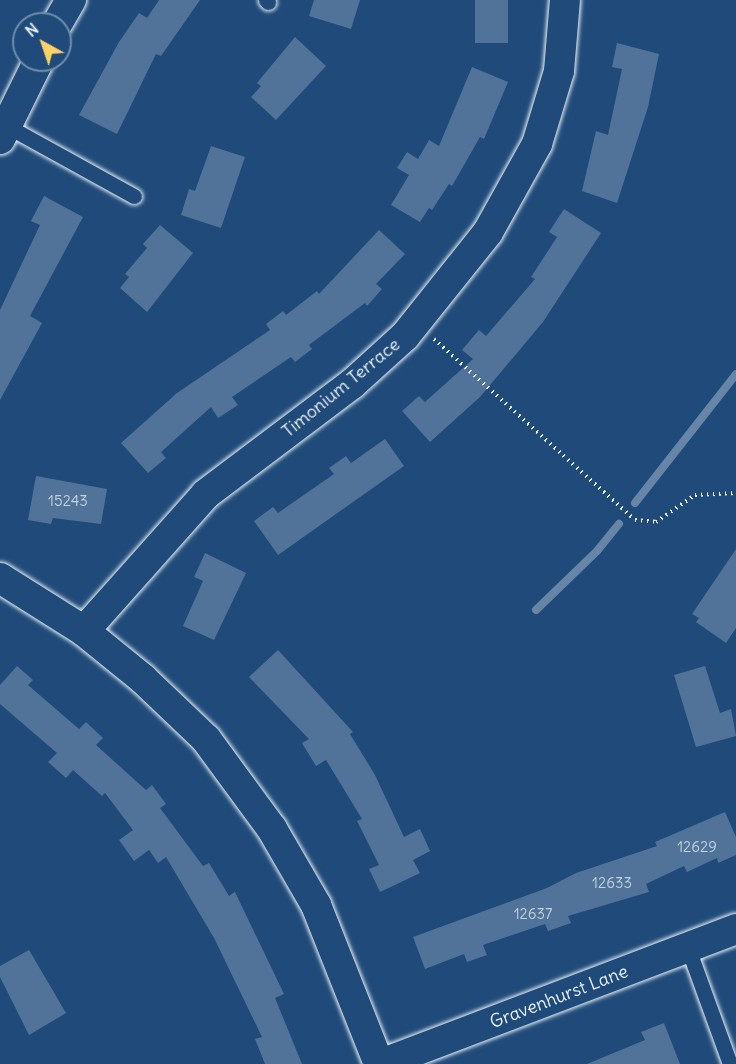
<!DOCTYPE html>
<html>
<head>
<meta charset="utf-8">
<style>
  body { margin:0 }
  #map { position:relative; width:736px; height:1064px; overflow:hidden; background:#1f4a7a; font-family:Delius,sans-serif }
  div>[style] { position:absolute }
  .stream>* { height:8px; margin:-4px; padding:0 4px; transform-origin:4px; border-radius:4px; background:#6685a7 }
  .building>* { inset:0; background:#517399; transform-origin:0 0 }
  .path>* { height:4px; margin-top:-2px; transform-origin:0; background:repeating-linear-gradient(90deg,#e8f1f8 0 1.5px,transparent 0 6px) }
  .roads { filter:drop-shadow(0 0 2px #e8f1f8) drop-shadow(0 0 2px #e8f1f8) }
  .service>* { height:15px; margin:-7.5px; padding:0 7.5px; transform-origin:7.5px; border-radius:7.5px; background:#1f4a7a }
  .minor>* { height:30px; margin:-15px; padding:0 15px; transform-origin:15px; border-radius:15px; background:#1f4a7a }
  span { translate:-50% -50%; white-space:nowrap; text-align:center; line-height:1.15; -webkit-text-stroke:4.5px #1f4a7a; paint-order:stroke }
  .number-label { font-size:15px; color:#c2d2e0 }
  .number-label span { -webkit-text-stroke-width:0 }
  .street-label { font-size:18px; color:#e8f1f8 }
  .north { position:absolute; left:12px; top:12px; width:60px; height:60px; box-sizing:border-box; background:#1f4a7a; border:2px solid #6f8dac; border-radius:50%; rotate:320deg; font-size:16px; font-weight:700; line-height:24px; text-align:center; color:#e8f1f8 }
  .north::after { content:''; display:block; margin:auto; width:21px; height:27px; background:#ffd166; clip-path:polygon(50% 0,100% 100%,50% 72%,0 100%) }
</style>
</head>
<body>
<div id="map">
  <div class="stream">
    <i style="left:635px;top:503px;width:164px;rotate:-51.9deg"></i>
    <i style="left:536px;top:610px;width:85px;rotate:-44deg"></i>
    <i style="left:597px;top:551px;width:35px;rotate:-51deg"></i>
  </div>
  <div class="building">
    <i style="clip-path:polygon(159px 0,200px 0,161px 56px,156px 54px,117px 134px,79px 115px,119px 42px,139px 13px,147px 18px)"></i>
    <i style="clip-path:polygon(314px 0,360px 0,351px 29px,309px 16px)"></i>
    <i style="left:475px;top:0;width:33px;height:43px"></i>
    <i style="clip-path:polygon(295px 37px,326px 66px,276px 120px,251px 97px,261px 86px,257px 83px)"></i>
    <i style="clip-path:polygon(617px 43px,659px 54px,648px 107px,617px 203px,582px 191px,596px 131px,608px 135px,622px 69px,612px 67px)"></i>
    <i style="clip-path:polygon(472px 67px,508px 82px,484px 139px,480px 137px,452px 186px,449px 184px,432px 210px,429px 208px,420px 222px,391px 205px,409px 175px,397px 168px,407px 152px,418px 159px,429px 140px,439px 146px)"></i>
    <i style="clip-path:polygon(211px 146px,245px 157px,221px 228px,181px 215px,189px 189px,195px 191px)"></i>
    <i style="clip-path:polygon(44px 196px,83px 217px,30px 316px,42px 323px,0 400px,0 310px,40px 225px,31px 221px)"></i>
    <i style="clip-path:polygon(564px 209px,601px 233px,543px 322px,480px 397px,430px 442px,402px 411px,419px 396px,425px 402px,473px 359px,462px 350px,479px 330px,486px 336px,535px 279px,531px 277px,557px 237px,549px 232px)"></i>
    <i style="clip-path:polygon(160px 225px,193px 253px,147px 312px,120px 288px,129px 277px,125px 274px,147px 248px,143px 244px)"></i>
    <i style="clip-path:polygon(379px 230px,405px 254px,376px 284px,382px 289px,367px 306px,365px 303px,309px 345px,312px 349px,295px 362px,291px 357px,232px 397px,238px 405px,218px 418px,211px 407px,161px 452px,166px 458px,148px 473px,121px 443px,177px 393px,270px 330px,266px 324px,283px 311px,286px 315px,317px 291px,319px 294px)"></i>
    <i style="clip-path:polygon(385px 439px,404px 466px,278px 555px,254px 521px,273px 507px,278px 513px,334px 474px,329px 468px,346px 456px,351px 463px)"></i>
    <i style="clip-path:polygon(36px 476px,107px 489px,101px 524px,53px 518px,51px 524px,28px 520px)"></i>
    <i style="clip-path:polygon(736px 549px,736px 628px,726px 643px,696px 622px,699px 618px,692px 614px)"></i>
    <i style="clip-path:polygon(205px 553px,246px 573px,214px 640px,183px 626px,203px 581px,194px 577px)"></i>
    <i style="clip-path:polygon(278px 650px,353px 732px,350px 734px,375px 775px,404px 837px,420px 829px,430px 851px,413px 860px,420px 873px,380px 892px,369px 869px,379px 865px,357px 821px,362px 819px,326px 760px,316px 766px,302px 743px,309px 739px,249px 677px)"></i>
    <i style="clip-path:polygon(17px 666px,33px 680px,28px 685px,79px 729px,86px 722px,103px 738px,96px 745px,146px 790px,152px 785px,166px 804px,160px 808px,203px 866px,209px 863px,229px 896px,235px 892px,284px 994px,275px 998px,302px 1064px,265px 1064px,255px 1039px,262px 1037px,214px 938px,166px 857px,158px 863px,149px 850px,134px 861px,119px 840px,133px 830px,105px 793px,102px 796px,73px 770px,66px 778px,48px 762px,57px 753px,0 704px,0 685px)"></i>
    <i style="clip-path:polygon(705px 666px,720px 713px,731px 709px,736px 736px,696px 747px,674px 675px)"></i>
    <i style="clip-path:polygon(725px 812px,736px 837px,736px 855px,718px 863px,717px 858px,687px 872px,684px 866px,646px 884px,649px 892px,568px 916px,571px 923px,548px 931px,545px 924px,483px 945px,487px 955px,467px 962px,464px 954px,425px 969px,413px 937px,547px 888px,576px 873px,657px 846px,655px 842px)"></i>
    <i style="clip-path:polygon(29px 950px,66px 1013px,29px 1035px,0 977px,0 966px)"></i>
    <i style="clip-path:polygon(664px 1023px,680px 1064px,587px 1064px,645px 1040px,641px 1032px)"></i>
  </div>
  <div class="path">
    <i style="left:434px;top:339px;width:270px;rotate:42deg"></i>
    <i style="left:635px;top:520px;width:21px;rotate:5deg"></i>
    <i style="left:656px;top:522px;width:47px;rotate:-34.7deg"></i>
    <i style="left:695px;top:495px;width:41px;rotate:-2.8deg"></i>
  </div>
  <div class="roads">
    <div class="service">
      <i style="left:266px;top:0;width:3px;rotate:45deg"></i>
      <i style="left:7px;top:126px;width:145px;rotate:28.9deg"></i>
      <i style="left:688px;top:948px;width:123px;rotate:70.1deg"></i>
    </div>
    <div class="minor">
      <i style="left:57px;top:24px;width:28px;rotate:-60deg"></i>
      <i style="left:0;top:139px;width:88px;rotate:-63.7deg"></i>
      <i style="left:0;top:578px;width:99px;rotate:32.2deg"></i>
      <i style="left:84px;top:631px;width:76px;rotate:39.1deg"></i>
      <i style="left:143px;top:679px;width:87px;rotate:43.6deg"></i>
      <i style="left:206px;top:739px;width:112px;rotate:53.7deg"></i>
      <i style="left:272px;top:829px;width:88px;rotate:59.9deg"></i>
      <i style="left:316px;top:905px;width:171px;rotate:68.4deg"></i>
      <i style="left:84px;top:631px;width:183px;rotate:-48.3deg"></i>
      <i style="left:206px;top:494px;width:183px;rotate:-37deg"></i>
      <i style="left:352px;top:384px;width:72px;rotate:-42.2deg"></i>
      <i style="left:405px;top:336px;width:133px;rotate:-51.4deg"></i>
      <i style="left:488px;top:232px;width:101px;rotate:-60.9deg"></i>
      <i style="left:537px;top:144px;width:76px;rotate:-73.2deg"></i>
      <i style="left:559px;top:71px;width:71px;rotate:-85.2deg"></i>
      <i style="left:381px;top:1064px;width:380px;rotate:-20.8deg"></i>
    </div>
  </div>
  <div class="number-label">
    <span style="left:68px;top:501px">15243</span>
    <span style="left:697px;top:847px">12629</span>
    <span style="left:612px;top:883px">12633</span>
    <span style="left:533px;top:914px">12637</span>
  </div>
  <div class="street-label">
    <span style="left:341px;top:388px;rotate:-39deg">Timonium Terrace</span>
    <span style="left:559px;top:997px;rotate:-21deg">Gravenhurst Lane</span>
  </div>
  <div class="north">N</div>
</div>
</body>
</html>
